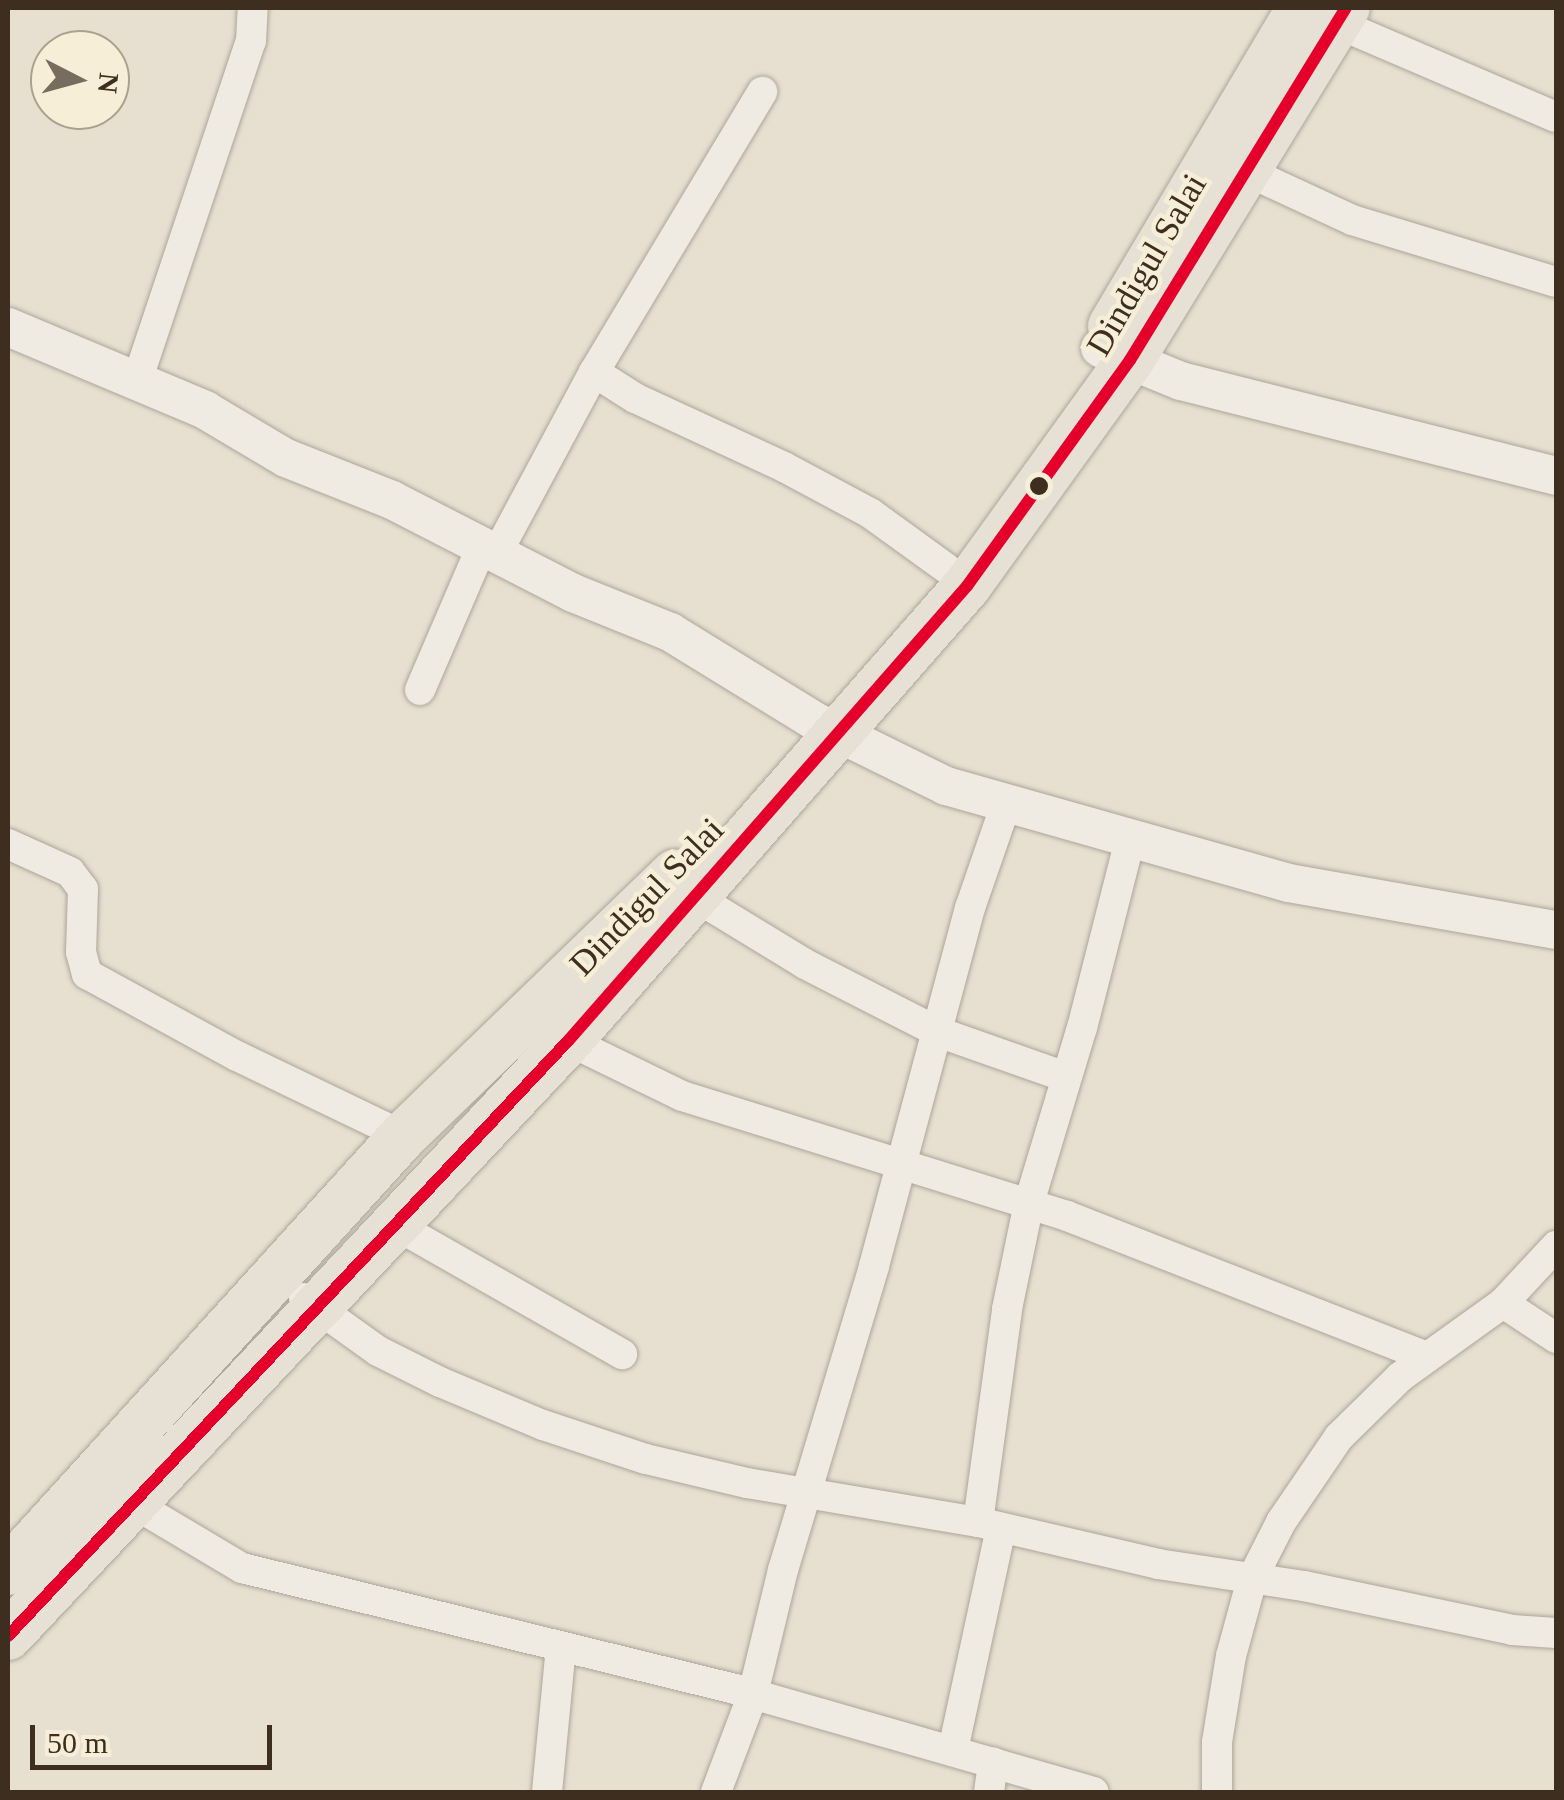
<!DOCTYPE html>
<html>
<head>
<meta charset="utf-8">
<style>
  body { margin:0 }
  #map { position:relative; width:1564px; height:1800px; overflow:hidden; background:#e7e0d1; font-family:"Times New Roman",serif }
  div>[style] { position:absolute }
  .roads { filter:drop-shadow(0 0 2px #ada599) drop-shadow(0 0 2px #ada599) }
  .minor>* { height:30px; margin:-15px; padding:0 15px; transform-origin:15px; border-radius:15px; background:#efebe3 }
  .tertiary>* { height:38px; margin:-19px; padding:0 19px; transform-origin:19px; border-radius:19px; background:#efebe3 }
  .primary>* { height:48px; margin:-24px; padding:0 24px; transform-origin:24px; border-radius:24px; background:#e6e1d4 }
  .bus-1>* { height:12px; margin:-6px; padding:0 6px; transform-origin:6px; border-radius:6px; background:#e4002b }
  .dots>* { width:28px; height:28px; translate:-50% -50%; box-sizing:border-box; border:5px solid #f7eed8; border-radius:50% }
  span { translate:-50% -50%; white-space:nowrap; text-align:center; line-height:1.15; -webkit-text-stroke:9px #f7eed8; paint-order:stroke }
  .street-label { font-size:35px; color:#3d2e20 }
  .frame { position:absolute; inset:0; border:10px solid #3d2e20; pointer-events:none }
  .north { position:absolute; left:30px; top:30px; width:100px; height:100px; box-sizing:border-box; background:#f7eed8; border:2px solid #ada18e; border-radius:50%; rotate:96deg; font-size:28px; font-weight:700; line-height:40px; text-align:center; color:#3d2e20 }
  .north::after { content:''; display:block; margin:auto; width:35px; height:45px; background:#786c5e; clip-path:polygon(50% 0,100% 100%,50% 72%,0 100%) }
  .scale { position:absolute; left:30px; top:1725px; width:242px; height:45px; box-sizing:border-box; border:5px solid #3d2e20; border-top:0; padding-left:12px; font-size:30px; line-height:35px; white-space:nowrap; color:#3d2e20; -webkit-text-stroke:8px #f7eed8; paint-order:stroke }
</style>
</head>
<body>
<div id="map">
  <div class="roads">
    <div class="minor">
      <i style="left:1320px;top:16px;width:257px;rotate:23.2deg"></i>
      <i style="left:1231px;top:164px;width:133px;rotate:24.8deg"></i>
      <i style="left:1352px;top:220px;width:213px;rotate:16.9deg"></i>
      <i style="left:594px;top:372px;width:49px;rotate:32.4deg"></i>
      <i style="left:635px;top:398px;width:164px;rotate:24.8deg"></i>
      <i style="left:784px;top:467px;width:98px;rotate:28.1deg"></i>
      <i style="left:870px;top:513px;width:94px;rotate:35.9deg"></i>
      <i style="left:137px;top:381px;width:359px;rotate:-71.5deg"></i>
      <i style="left:251px;top:41px;width:33px;rotate:-87deg"></i>
      <i style="left:497px;top:553px;width:205px;rotate:-61.8deg"></i>
      <i style="left:594px;top:372px;width:327px;rotate:-59deg"></i>
      <i style="left:420px;top:690px;width:157px;rotate:-66.7deg"></i>
      <i style="left:8px;top:844px;width:68px;rotate:24.3deg"></i>
      <i style="left:70px;top:872px;width:21px;rotate:53deg"></i>
      <i style="left:83px;top:889px;width:63px;rotate:91.8deg"></i>
      <i style="left:81px;top:952px;width:23px;rotate:75deg"></i>
      <i style="left:87px;top:974px;width:171px;rotate:28.7deg"></i>
      <i style="left:237px;top:1056px;width:184px;rotate:25.7deg"></i>
      <i style="left:684px;top:890px;width:142px;rotate:31.4deg"></i>
      <i style="left:805px;top:964px;width:149px;rotate:27.1deg"></i>
      <i style="left:938px;top:1032px;width:136px;rotate:19.4deg"></i>
      <i style="left:557px;top:1035px;width:139px;rotate:26deg"></i>
      <i style="left:682px;top:1096px;width:403px;rotate:17.3deg"></i>
      <i style="left:1067px;top:1216px;width:386px;rotate:21.4deg"></i>
      <i style="left:392px;top:1223px;width:265px;rotate:29.7deg"></i>
      <i style="left:304px;top:1298px;width:91px;rotate:35.6deg"></i>
      <i style="left:378px;top:1351px;width:69px;rotate:26.6deg"></i>
      <i style="left:440px;top:1382px;width:112px;rotate:22.7deg"></i>
      <i style="left:543px;top:1425px;width:108px;rotate:18.3deg"></i>
      <i style="left:646px;top:1459px;width:104px;rotate:13.4deg"></i>
      <i style="left:747px;top:1483px;width:234px;rotate:9.6deg"></i>
      <i style="left:978px;top:1522px;width:185px;rotate:13.1deg"></i>
      <i style="left:1158px;top:1564px;width:148px;rotate:8.6deg"></i>
      <i style="left:1304px;top:1586px;width:213px;rotate:11.9deg"></i>
      <i style="left:1512px;top:1630px;width:44px;rotate:3.9deg"></i>
      <i style="left:1503px;top:1303px;width:64px;rotate:33.4deg"></i>
      <i style="left:121px;top:1496px;width:141px;rotate:30.8deg"></i>
      <i style="left:242px;top:1568px;width:508px;rotate:13.79deg"></i>
      <i style="left:735px;top:1689px;width:373px;rotate:16deg"></i>
      <i style="left:978px;top:1522px;width:215px;rotate:-82.2deg"></i>
      <i style="left:1007px;top:1309px;width:108px;rotate:-78.3deg"></i>
      <i style="left:1029px;top:1203px;width:183px;rotate:-73.2deg"></i>
      <i style="left:1082px;top:1028px;width:194px;rotate:-75.7deg"></i>
      <i style="left:953px;top:1750px;width:227px;rotate:-77.8deg"></i>
      <i style="left:547px;top:1792px;width:146px;rotate:-84.5deg"></i>
      <i style="left:716px;top:1792px;width:105px;rotate:-69.3deg"></i>
      <i style="left:753px;top:1694px;width:128px;rotate:-76.4deg"></i>
      <i style="left:783px;top:1570px;width:317px;rotate:-73.3deg"></i>
      <i style="left:874px;top:1266px;width:371px;rotate:-75deg"></i>
      <i style="left:970px;top:908px;width:110px;rotate:-70.9deg"></i>
      <i style="left:989px;top:1792px;width:30px;rotate:-82deg"></i>
      <i style="left:1217px;top:1792px;width:50px;rotate:-90deg"></i>
      <i style="left:1217px;top:1742px;width:87px;rotate:-80.8deg"></i>
      <i style="left:1231px;top:1656px;width:80px;rotate:-74.7deg"></i>
      <i style="left:1252px;top:1579px;width:64px;rotate:-63deg"></i>
      <i style="left:1281px;top:1522px;width:103px;rotate:-55.7deg"></i>
      <i style="left:1339px;top:1437px;width:86px;rotate:-44.5deg"></i>
      <i style="left:1400px;top:1377px;width:127px;rotate:-35.7deg"></i>
      <i style="left:1503px;top:1303px;width:78px;rotate:-47.1deg"></i>
    </div>
    <div class="tertiary">
      <i style="left:8px;top:327px;width:214px;rotate:22.8deg"></i>
      <i style="left:205px;top:410px;width:94px;rotate:30.7deg"></i>
      <i style="left:286px;top:458px;width:114px;rotate:21.6deg"></i>
      <i style="left:392px;top:500px;width:203px;rotate:27.2deg"></i>
      <i style="left:573px;top:593px;width:105px;rotate:21.9deg"></i>
      <i style="left:670px;top:632px;width:174px;rotate:31.6deg"></i>
      <i style="left:818px;top:723px;width:143px;rotate:26.2deg"></i>
      <i style="left:946px;top:786px;width:356px;rotate:15.8deg"></i>
      <i style="left:1289px;top:883px;width:271px;rotate:10deg"></i>
      <i style="left:1100px;top:348px;width:87px;rotate:22.2deg"></i>
      <i style="left:1181px;top:381px;width:387px;rotate:14.2deg"></i>
    </div>
    <div class="primary">
      <i style="left:1112px;top:326px;width:370px;rotate:-59.3deg"></i>
      <i style="left:8px;top:1571px;width:588px;rotate:-47.76deg"></i>
      <i style="left:403px;top:1136px;width:378px;rotate:-44deg"></i>
      <i style="left:8px;top:1636px;width:817px;rotate:-46.74deg"></i>
      <i style="left:568px;top:1041px;width:605px;rotate:-48.75deg"></i>
      <i style="left:967px;top:586px;width:279px;rotate:-54.2deg"></i>
      <i style="left:1130px;top:360px;width:413px;rotate:-58.5deg"></i>
    </div>
  </div>
  <div class="bus-1">
    <i style="left:8px;top:1636px;width:817px;rotate:-46.74deg"></i>
    <i style="left:568px;top:1041px;width:605px;rotate:-48.75deg"></i>
    <i style="left:967px;top:586px;width:279px;rotate:-54.2deg"></i>
    <i style="left:1130px;top:360px;width:413px;rotate:-58.5deg"></i>
  </div>
  <div class="dots">
    <i style="left:1039px;top:486px;background:#3d2e20"></i>
  </div>
  <div class="street-label">
    <span style="left:1147px;top:265px;rotate:-60deg">Dindigul Salai</span>
    <span style="left:647px;top:897px;rotate:-46deg">Dindigul Salai</span>
  </div>
  <div class="frame"></div>
  <div class="north">N</div>
  <div class="scale">50 m</div>
</div>
</body>
</html>
